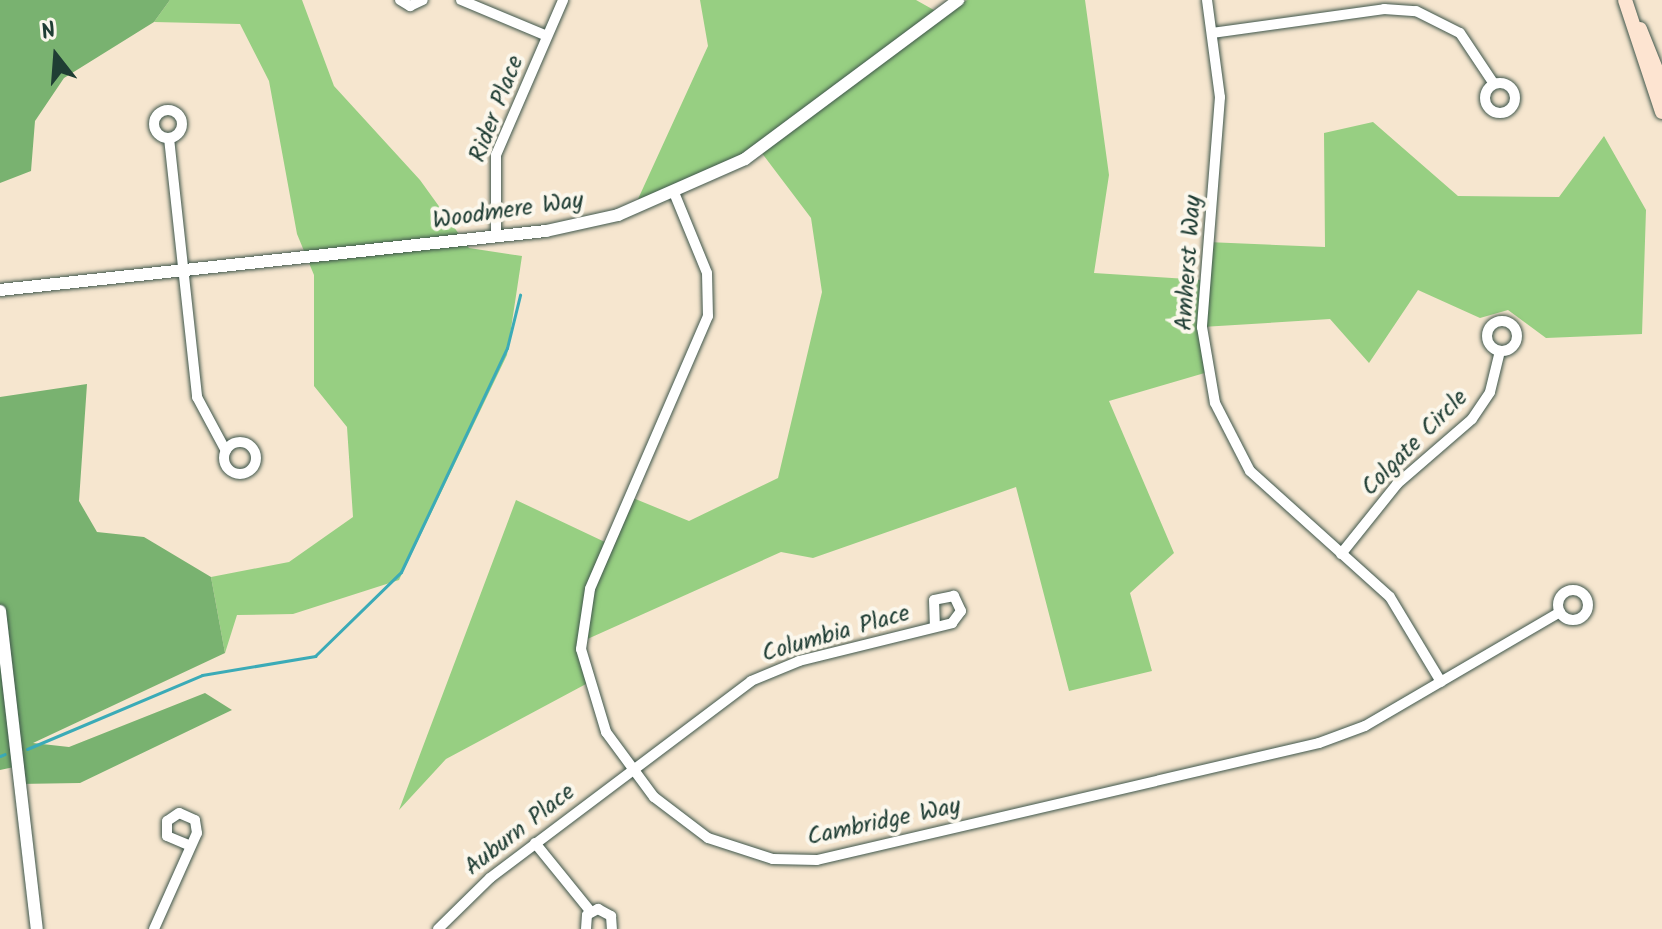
<!DOCTYPE html>
<html>
<head>
<meta charset="utf-8">
<style>
  body { margin:0 }
  #map { position:relative; width:1662px; height:929px; overflow:hidden; background:#f6e6cf; font-family:Kalam,sans-serif }
  div>[style] { position:absolute }
  .green>* { inset:0; background:#97cf82 }
  .forest>* { inset:0; background:#79b270 }
  .stream>* { height:3px; margin:-1.5px; padding:0 1.5px; transform-origin:1.5px; border-radius:1.5px; background:#3babb7 }
  .roads { filter:drop-shadow(0 0 2px #3f564b) drop-shadow(0 0 2px #3f564b) }
  .minor>* { height:10px; margin:-5px; padding:0 5px; transform-origin:5px; border-radius:5px; background:#fff }
  .minor>.ring { margin:-5px; padding:0; box-sizing:content-box; background:none; border:10px solid #fff; border-radius:50% }
  .tertiary>* { height:12px; margin:-6px; padding:0 6px; transform-origin:6px; border-radius:6px; background:#fff }
  .secondary>* { height:14px; margin:-7px; padding:0 7px; transform-origin:7px; border-radius:7px; background:#fde4d1 }
  span { translate:-50% -50%; white-space:nowrap; text-align:center; line-height:1.15; -webkit-text-stroke:8px #fbf7ec; paint-order:stroke }
  .street-label { font-size:24px; color:#1f3d34 }
  .north { position:absolute; left:16px; top:16px; width:80px; height:80px; -webkit-text-stroke:6px #fbf7ec; paint-order:stroke; rotate:343deg; font-size:22px; font-weight:700; line-height:32px; text-align:center; color:#1f3d34 }
  .north::after { content:''; display:block; margin:auto; width:28px; height:36px; background:#1f3d34; clip-path:polygon(50% 0,100% 100%,50% 72%,0 100%) }
</style>
</head>
<body>
<div id="map">
  <div class="green">
    <i style="clip-path:polygon(170px 0,302px 0,334px 86px,420px 180px,469px 248px,522px 256px,507px 355px,399px 580px,293px 614px,237px 615px,225px 653px,211px 577px,289px 562px,353px 517px,347px 427px,314px 386px,314px 275px,297px 234px,269px 81px,240px 24px,154px 22px)"></i>
    <i style="clip-path:polygon(700px 0,916px 0,941px 14px,967px 0,1085px 0,1109px 175px,1094px 273px,1203px 280px,1207px 242px,1325px 247px,1324px 133px,1373px 122px,1458px 196px,1559px 197px,1604px 136px,1646px 210px,1642px 334px,1546px 338px,1508px 310px,1480px 318px,1418px 290px,1369px 363px,1330px 319px,1202px 327px,1208px 372px,1109px 401px,1174px 553px,1130px 593px,1152px 671px,1069px 691px,1016px 487px,813px 558px,781px 552px,583px 641px,586px 684px,446px 759px,399px 810px,516px 500px,607px 543px,633px 498px,689px 521px,778px 478px,822px 292px,811px 218px,761px 152px,633px 210px,708px 46px)"></i>
  </div>
  <div class="forest">
    <i style="clip-path:polygon(0 0,170px 0,154px 22px,64px 78px,35px 121px,31px 171px,0 183px)"></i>
    <i style="clip-path:polygon(87px 384px,79px 501px,97px 532px,144px 537px,211px 577px,225px 653px,33px 743px,69px 747px,205px 693px,232px 710px,80px 783px,18px 784px,14px 767px,0 770px,0 397px)"></i>
  </div>
  <div class="stream">
    <i style="left:27px;top:749px;width:190px;rotate:-22.9deg"></i>
    <i style="left:202px;top:675px;width:115px;rotate:-9.5deg"></i>
    <i style="left:315px;top:656px;width:120px;rotate:-44.3deg"></i>
    <i style="left:401px;top:572px;width:248px;rotate:-64.7deg"></i>
    <i style="left:507px;top:348px;width:55px;rotate:-76.2deg"></i>
    <i style="left:0;top:756px;width:5px;rotate:-22deg"></i>
  </div>
  <div class="roads">
    <div class="minor">
      <i style="left:400px;top:0;width:12px;rotate:31deg"></i>
      <i style="left:410px;top:6px;width:14px;rotate:-25deg"></i>
      <i style="left:461px;top:0;width:93px;rotate:22.7deg"></i>
      <i style="left:1207px;top:0;width:98px;rotate:82.4deg"></i>
      <i style="left:1220px;top:97px;width:231px;rotate:94.5deg"></i>
      <i style="left:1202px;top:327px;width:77px;rotate:80.3deg"></i>
      <i style="left:1215px;top:403px;width:76px;rotate:62.8deg"></i>
      <i style="left:1250px;top:471px;width:188px;rotate:42deg"></i>
      <i style="left:1390px;top:597px;width:99px;rotate:59deg"></i>
      <i style="left:1212px;top:33px;width:174px;rotate:-7.9deg"></i>
      <i style="left:1384px;top:9px;width:32px;rotate:4deg"></i>
      <i style="left:1416px;top:11px;width:49px;rotate:26.6deg"></i>
      <i style="left:1460px;top:33px;width:61px;rotate:56.3deg"></i>
      <i class="ring" style="left:1485px;top:83px;width:20px;height:20px"></i>
      <i class="ring" style="left:154px;top:110px;width:18px;height:18px"></i>
      <i style="left:169px;top:138px;width:261px;rotate:83.8deg"></i>
      <i style="left:197px;top:397px;width:61px;rotate:61.8deg"></i>
      <i style="left:675px;top:195px;width:84px;rotate:67.7deg"></i>
      <i style="left:707px;top:273px;width:43px;rotate:88.7deg"></i>
      <i style="left:708px;top:316px;width:297px;rotate:113.4deg"></i>
      <i style="left:590px;top:589px;width:61px;rotate:98.5deg"></i>
      <i style="left:581px;top:649px;width:87px;rotate:73.2deg"></i>
      <i style="left:606px;top:732px;width:81px;rotate:53.6deg"></i>
      <i style="left:654px;top:797px;width:68px;rotate:37.2deg"></i>
      <i style="left:708px;top:838px;width:68px;rotate:17.9deg"></i>
      <i style="left:773px;top:859px;width:44px;rotate:1.3deg"></i>
      <i style="left:817px;top:860px;width:515px;rotate:-13.12deg"></i>
      <i style="left:1319px;top:743px;width:49px;rotate:-20.3deg"></i>
      <i style="left:1365px;top:726px;width:226px;rotate:-30.3deg"></i>
      <i style="left:496px;top:237px;width:82px;rotate:-90deg"></i>
      <i style="left:496px;top:155px;width:169px;rotate:-66.6deg"></i>
      <i class="ring" style="left:1487px;top:321px;width:20px;height:20px"></i>
      <i class="ring" style="left:224px;top:442px;width:22px;height:22px"></i>
      <i style="left:1341px;top:554px;width:90px;rotate:-51.3deg"></i>
      <i style="left:1397px;top:484px;width:99px;rotate:-40.9deg"></i>
      <i style="left:1472px;top:419px;width:32px;rotate:-56deg"></i>
      <i style="left:1490px;top:392px;width:42px;rotate:-76.3deg"></i>
      <i class="ring" style="left:1558px;top:590px;width:20px;height:20px"></i>
      <i style="left:535px;top:843px;width:89px;rotate:50.9deg"></i>
      <i style="left:154px;top:929px;width:105px;rotate:-65.9deg"></i>
      <i style="left:197px;top:833px;width:13px;rotate:-99deg"></i>
      <i style="left:195px;top:820px;width:17px;rotate:-156deg"></i>
      <i style="left:179px;top:813px;width:14px;rotate:146deg"></i>
      <i style="left:167px;top:821px;width:15px;rotate:90deg"></i>
      <i style="left:167px;top:836px;width:21px;rotate:23deg"></i>
      <i style="left:438px;top:929px;width:73px;rotate:-44.4deg"></i>
      <i style="left:490px;top:878px;width:327px;rotate:-37deg"></i>
      <i style="left:751px;top:681px;width:52px;rotate:-22.6deg"></i>
      <i style="left:799px;top:661px;width:158px;rotate:-13.9deg"></i>
      <i style="left:952px;top:623px;width:15px;rotate:-53deg"></i>
      <i style="left:961px;top:611px;width:17px;rotate:-115deg"></i>
      <i style="left:954px;top:596px;width:20px;rotate:169deg"></i>
      <i style="left:934px;top:600px;width:26px;rotate:88deg"></i>
      <i style="left:586px;top:929px;width:14px;rotate:-86deg"></i>
      <i style="left:587px;top:915px;width:13px;rotate:-29deg"></i>
      <i style="left:598px;top:909px;width:15px;rotate:28deg"></i>
      <i style="left:611px;top:916px;width:13px;rotate:86deg"></i>
    </div>
    <div class="tertiary">
      <i style="left:0;top:290px;width:549px;rotate:-6.17deg"></i>
      <i style="left:546px;top:231px;width:74px;rotate:-12.5deg"></i>
      <i style="left:618px;top:215px;width:139px;rotate:-23.8deg"></i>
      <i style="left:745px;top:159px;width:266px;rotate:-36.7deg"></i>
      <i style="left:0;top:611px;width:320px;rotate:83.4deg"></i>
    </div>
    <div class="secondary">
      <i style="left:1625px;top:0;width:118px;rotate:71.7deg"></i>
      <i style="left:1640px;top:29px;width:59px;rotate:68.2deg"></i>
    </div>
  </div>
  <div class="street-label">
    <span style="left:497px;top:109px;rotate:-69deg">Rider Place</span>
    <span style="left:508px;top:211px;rotate:-8deg">Woodmere Way</span>
    <span style="left:1189px;top:263px;rotate:-86deg">Amherst Way</span>
    <span style="left:1415px;top:443px;rotate:-45deg">Colgate Circle</span>
    <span style="left:836px;top:634px;rotate:-16deg">Columbia Place</span>
    <span style="left:884px;top:822px;rotate:-12deg">Cambridge Way</span>
    <span style="left:520px;top:830px;rotate:-38deg">Auburn Place</span>
  </div>
  <div class="north">N</div>
</div>
</body>
</html>
